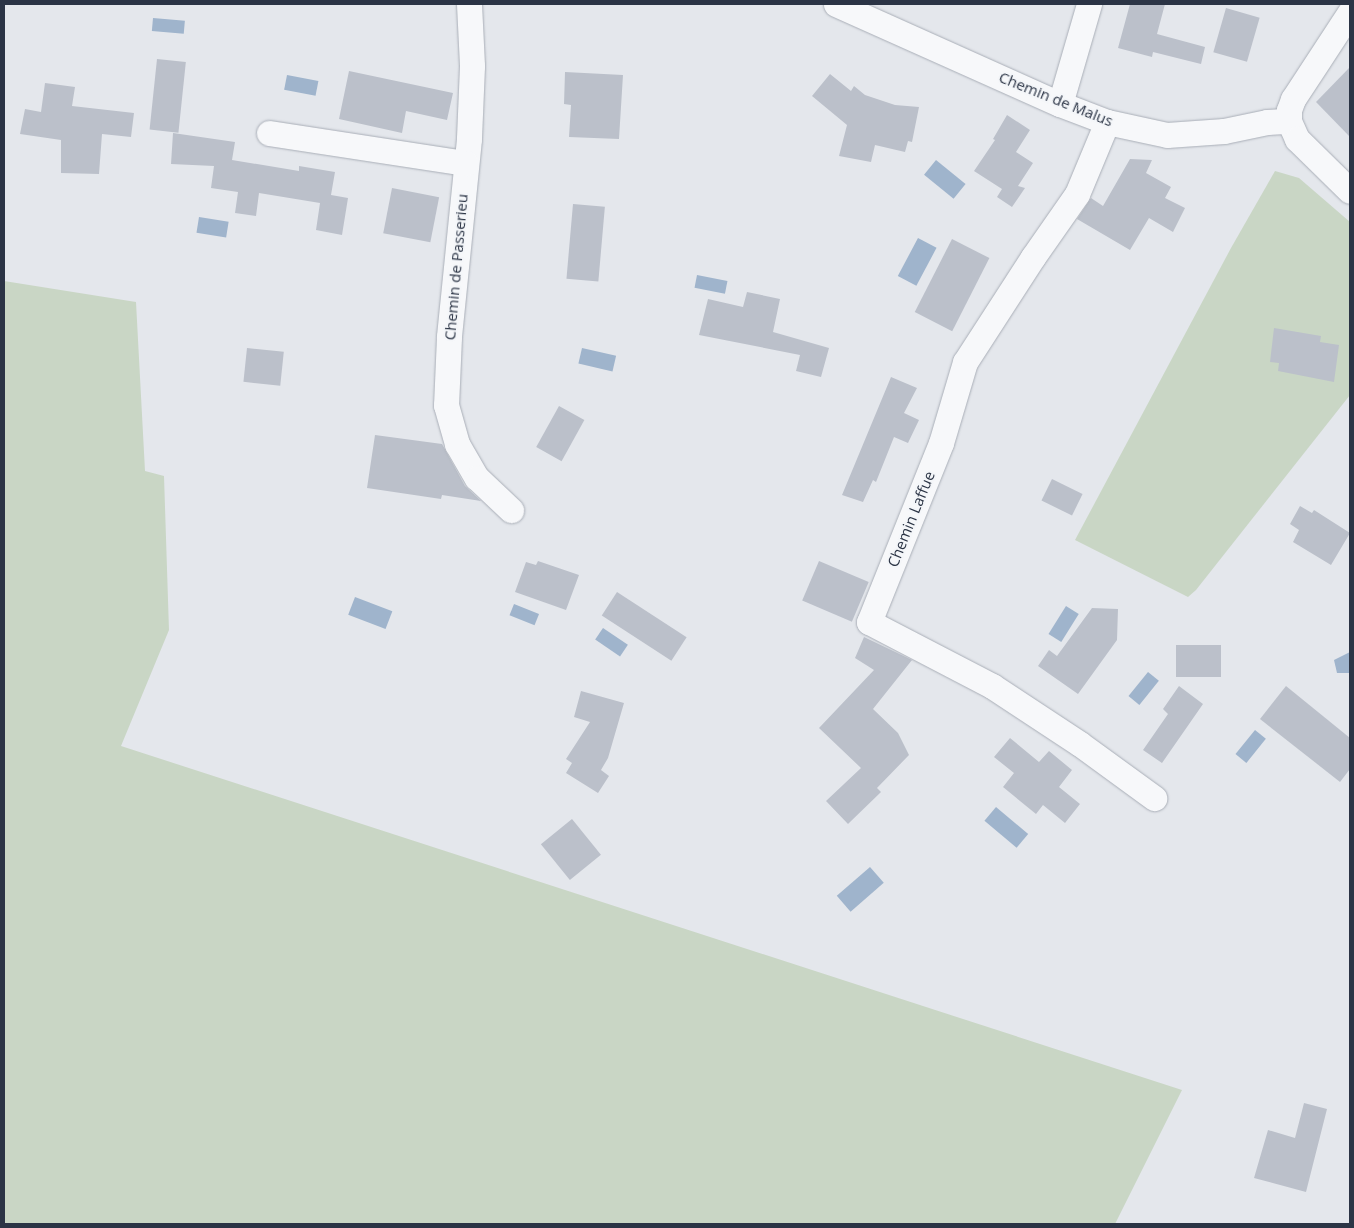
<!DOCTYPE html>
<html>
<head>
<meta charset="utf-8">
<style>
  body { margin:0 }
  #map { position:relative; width:1354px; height:1228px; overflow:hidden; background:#e4e7ec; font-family:"Open Sans",sans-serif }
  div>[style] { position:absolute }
  .green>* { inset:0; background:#c9d6c5 }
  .water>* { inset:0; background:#9fb4cc; transform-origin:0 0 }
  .building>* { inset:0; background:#bbc0ca; transform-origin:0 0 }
  .roads { filter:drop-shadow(0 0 1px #a9aeb7) drop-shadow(0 0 1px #a9aeb7) }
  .minor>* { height:25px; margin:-12.5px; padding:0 12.5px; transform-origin:12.5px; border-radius:12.5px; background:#f7f8fa }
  span { translate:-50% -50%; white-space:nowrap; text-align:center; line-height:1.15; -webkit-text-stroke:4px #f4f6f9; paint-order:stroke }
  .street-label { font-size:15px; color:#2b3445 }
  .frame { position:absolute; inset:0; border:5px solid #2b3445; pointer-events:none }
</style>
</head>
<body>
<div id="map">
  <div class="green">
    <i style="clip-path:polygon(1275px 171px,1299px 178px,1350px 222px,1350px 395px,1196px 590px,1188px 597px,1075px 540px,1231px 248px)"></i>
    <i style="clip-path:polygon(4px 281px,136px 302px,145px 471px,164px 476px,169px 630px,121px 746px,1182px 1090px,1115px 1224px,4px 1224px)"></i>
  </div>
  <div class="water">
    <i style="left:153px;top:18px;width:32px;height:13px;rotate:5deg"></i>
    <i style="left:287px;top:75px;width:32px;height:15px;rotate:11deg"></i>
    <i style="left:936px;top:160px;width:38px;height:19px;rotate:39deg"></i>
    <i style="left:199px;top:217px;width:30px;height:16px;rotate:9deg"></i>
    <i style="left:918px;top:238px;width:21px;height:43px;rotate:28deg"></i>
    <i style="left:697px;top:275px;width:31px;height:13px;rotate:11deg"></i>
    <i style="left:582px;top:348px;width:35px;height:16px;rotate:13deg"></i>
    <i style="left:355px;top:597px;width:40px;height:19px;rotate:21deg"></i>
    <i style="left:514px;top:604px;width:27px;height:12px;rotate:22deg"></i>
    <i style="left:1066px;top:606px;width:15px;height:33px;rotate:32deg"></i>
    <i style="left:603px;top:628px;width:30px;height:14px;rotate:34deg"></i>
    <i style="clip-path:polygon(1350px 652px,1350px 673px,1337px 673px,1334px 660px)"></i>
    <i style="left:1148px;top:672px;width:14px;height:31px;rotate:39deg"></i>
    <i style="left:1255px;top:730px;width:14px;height:31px;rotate:39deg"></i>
    <i style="left:996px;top:807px;width:42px;height:18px;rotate:40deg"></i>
    <i style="left:870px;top:867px;width:21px;height:44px;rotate:49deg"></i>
  </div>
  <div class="building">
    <i style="clip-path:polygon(1130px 4px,1165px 4px,1157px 34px,1205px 47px,1201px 64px,1153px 52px,1152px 57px,1118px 48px)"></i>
    <i style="left:1226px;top:8px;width:35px;height:46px;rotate:16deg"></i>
    <i style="left:157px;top:59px;width:29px;height:71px;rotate:6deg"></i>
    <i style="clip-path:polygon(1350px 67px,1350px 137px,1316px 102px)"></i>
    <i style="clip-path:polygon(349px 71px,453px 93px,447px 120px,406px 111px,402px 133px,339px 119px)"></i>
    <i style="clip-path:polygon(565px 72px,623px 75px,619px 139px,569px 137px,571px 105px,564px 104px)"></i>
    <i style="clip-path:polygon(830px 74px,851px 91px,854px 86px,865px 95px,895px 105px,919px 107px,912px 142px,908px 141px,905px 152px,875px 145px,871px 162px,839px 156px,847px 125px,812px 96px)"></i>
    <i style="clip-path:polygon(45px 83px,75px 87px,72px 106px,134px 113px,131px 137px,102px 134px,99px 174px,61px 173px,61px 140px,20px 134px,25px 109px,41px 112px)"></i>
    <i style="clip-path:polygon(1007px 115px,1030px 130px,1016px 152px,1033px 163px,1018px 186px,1025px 188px,1012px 207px,997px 197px,1002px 189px,974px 171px,995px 140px,993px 139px)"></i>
    <i style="clip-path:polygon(173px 133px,235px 142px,232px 160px,299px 171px,299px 166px,335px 172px,331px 195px,348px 198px,342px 235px,316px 230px,320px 203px,259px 193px,256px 216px,235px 213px,238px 192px,211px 188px,214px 166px,171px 164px)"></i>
    <i style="clip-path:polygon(1130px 159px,1152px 160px,1146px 173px,1171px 187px,1165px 198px,1185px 208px,1173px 232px,1149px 218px,1130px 250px,1077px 219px,1091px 198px,1103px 206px)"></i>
    <i style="left:392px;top:188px;width:48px;height:46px;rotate:11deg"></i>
    <i style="left:573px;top:204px;width:32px;height:75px;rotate:5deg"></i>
    <i style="left:952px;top:239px;width:42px;height:82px;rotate:27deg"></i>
    <i style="clip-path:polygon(747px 292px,780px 299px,773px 332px,829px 348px,821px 377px,796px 371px,800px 355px,699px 335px,708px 299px,743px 307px)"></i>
    <i style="clip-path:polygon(1274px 328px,1321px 336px,1320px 342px,1339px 345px,1334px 382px,1278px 371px,1279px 363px,1270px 362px)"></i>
    <i style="left:247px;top:348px;width:37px;height:34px;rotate:6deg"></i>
    <i style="clip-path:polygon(891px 377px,917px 388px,904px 413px,919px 420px,908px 443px,894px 437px,876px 482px,873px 480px,863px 502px,842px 495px)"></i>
    <i style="left:559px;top:406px;width:29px;height:47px;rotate:29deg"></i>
    <i style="clip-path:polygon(375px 435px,442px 444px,465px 486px,481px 501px,442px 495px,441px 499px,367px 488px)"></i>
    <i style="left:1052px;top:479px;width:34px;height:24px;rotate:26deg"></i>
    <i style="clip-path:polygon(1300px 506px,1312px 513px,1314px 510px,1350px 533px,1331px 565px,1293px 542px,1299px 530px,1290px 524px)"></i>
    <i style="clip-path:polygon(538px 561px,579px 575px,566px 610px,515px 592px,526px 562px,536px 565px)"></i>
    <i style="left:819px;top:561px;width:54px;height:43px;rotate:23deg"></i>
    <i style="left:617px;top:592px;width:83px;height:28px;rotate:33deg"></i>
    <i style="clip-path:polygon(1092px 608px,1118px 609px,1117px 640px,1078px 694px,1038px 666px,1049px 650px,1057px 656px)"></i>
    <i style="clip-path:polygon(864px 637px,912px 660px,873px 709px,898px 733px,909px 755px,877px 788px,881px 792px,848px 824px,826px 801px,861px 768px,819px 728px,874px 670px,855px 658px)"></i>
    <i style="left:1176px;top:645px;width:45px;height:32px"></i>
    <i style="clip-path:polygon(1179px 686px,1203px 704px,1162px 763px,1143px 750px,1168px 714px,1163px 709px)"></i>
    <i style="clip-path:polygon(1286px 686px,1350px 738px,1350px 769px,1340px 782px,1260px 719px)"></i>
    <i style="clip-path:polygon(581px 691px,624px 703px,608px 758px,601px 770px,609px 776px,598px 793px,566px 773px,572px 763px,566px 759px,590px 722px,574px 717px)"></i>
    <i style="clip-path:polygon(1010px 738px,1039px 762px,1049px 751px,1072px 770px,1059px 787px,1080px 804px,1065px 823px,1043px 805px,1036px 814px,1003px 787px,1014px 773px,994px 757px)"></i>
    <i style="left:572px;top:819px;width:46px;height:40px;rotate:51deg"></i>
    <i style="clip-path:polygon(1304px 1103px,1327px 1109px,1306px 1192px,1254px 1178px,1268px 1130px,1295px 1138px)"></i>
  </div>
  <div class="roads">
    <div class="minor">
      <i style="left:469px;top:4px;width:62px;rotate:87.2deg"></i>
      <i style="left:472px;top:66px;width:73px;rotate:92.4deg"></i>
      <i style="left:469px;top:139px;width:199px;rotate:95.8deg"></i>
      <i style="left:449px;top:337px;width:68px;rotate:92.5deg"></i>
      <i style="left:446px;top:405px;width:41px;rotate:74.2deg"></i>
      <i style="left:457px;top:444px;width:39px;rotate:60deg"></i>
      <i style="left:477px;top:478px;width:47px;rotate:43.3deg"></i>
      <i style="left:836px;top:4px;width:245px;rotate:24.1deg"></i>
      <i style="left:1060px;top:104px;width:50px;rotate:21deg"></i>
      <i style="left:1107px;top:122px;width:61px;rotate:12.2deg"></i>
      <i style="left:1167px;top:135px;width:57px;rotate:-4deg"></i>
      <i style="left:1224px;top:131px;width:44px;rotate:-11.8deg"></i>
      <i style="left:1267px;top:122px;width:22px;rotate:-3deg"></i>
      <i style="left:1350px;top:12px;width:104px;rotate:123.2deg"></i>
      <i style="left:1293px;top:99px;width:12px;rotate:110deg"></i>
      <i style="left:1289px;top:110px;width:11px;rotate:90deg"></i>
      <i style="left:1289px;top:121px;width:20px;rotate:66deg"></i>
      <i style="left:1297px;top:139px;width:74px;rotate:44.5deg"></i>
      <i style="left:1060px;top:104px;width:104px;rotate:-73.8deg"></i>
      <i style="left:1107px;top:122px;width:78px;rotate:112.6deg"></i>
      <i style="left:1077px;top:194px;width:77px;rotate:124.9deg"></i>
      <i style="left:1033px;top:257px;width:125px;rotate:122.9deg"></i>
      <i style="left:965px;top:362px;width:84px;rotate:106.5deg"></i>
      <i style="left:941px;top:443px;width:193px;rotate:111.9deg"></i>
      <i style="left:869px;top:622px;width:139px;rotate:27.5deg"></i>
      <i style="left:992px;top:686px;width:105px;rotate:33.4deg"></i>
      <i style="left:1080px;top:744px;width:92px;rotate:36.1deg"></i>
      <i style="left:269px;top:133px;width:199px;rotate:8.7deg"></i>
    </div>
  </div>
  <div class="street-label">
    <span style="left:1056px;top:99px;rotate:22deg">Chemin de Malus</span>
    <span style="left:456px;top:267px;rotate:-85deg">Chemin de Passerieu</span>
    <span style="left:911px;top:519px;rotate:-68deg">Chemin Laffue</span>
  </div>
  <div class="frame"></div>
</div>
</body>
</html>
